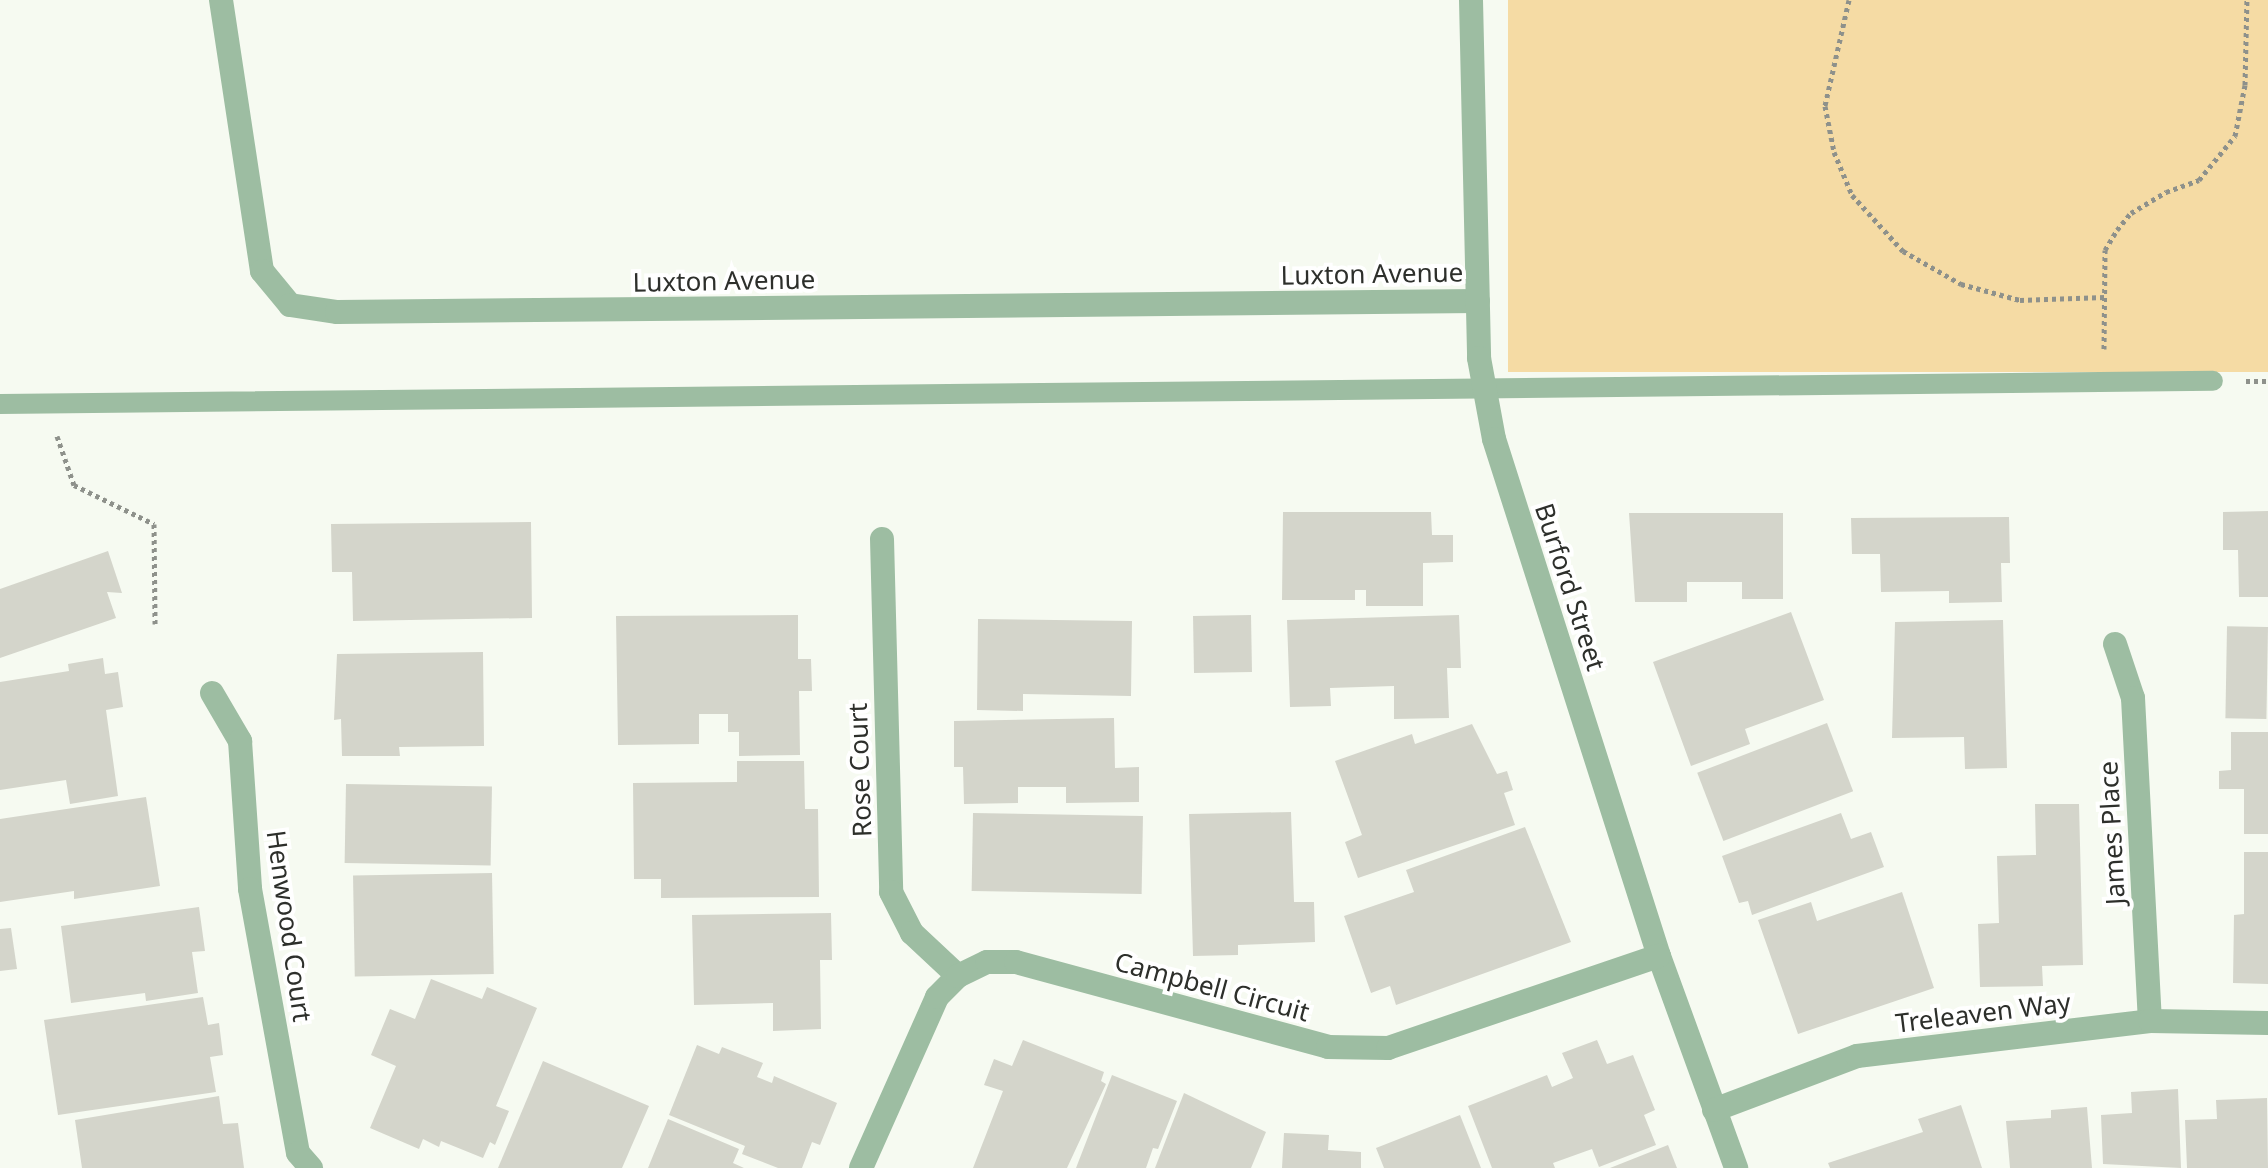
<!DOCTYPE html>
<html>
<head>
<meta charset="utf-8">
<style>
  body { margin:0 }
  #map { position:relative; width:2268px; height:1168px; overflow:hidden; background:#f6faf1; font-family:"Noto Sans",sans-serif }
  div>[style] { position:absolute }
  .green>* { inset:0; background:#f5dba4; transform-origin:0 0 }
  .building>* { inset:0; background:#d4d5cb; transform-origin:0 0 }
  .path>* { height:5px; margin-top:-2.5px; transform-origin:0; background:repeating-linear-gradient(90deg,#8e918b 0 4px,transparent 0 8px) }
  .service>* { height:20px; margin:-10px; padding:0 10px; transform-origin:10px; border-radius:10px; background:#9dbda2 }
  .minor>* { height:24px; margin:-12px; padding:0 12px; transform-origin:12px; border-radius:12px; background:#9dbda2 }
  span { translate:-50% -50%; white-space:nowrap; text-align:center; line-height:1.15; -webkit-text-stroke:8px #fff; paint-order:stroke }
  .street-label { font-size:26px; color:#2d2f2b }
</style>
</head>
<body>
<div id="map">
  <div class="green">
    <i style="left:1508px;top:0;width:760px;height:372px"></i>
  </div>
  <div class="building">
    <i style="clip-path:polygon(2268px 511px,2268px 597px,2239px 597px,2238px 550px,2223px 550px,2223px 512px)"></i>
    <i style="clip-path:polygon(1283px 512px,1431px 512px,1432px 535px,1453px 535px,1453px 562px,1423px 563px,1423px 606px,1366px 606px,1366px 590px,1355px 590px,1355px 600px,1282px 600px)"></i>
    <i style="clip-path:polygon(1629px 513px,1783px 513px,1783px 599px,1742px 599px,1742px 582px,1687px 582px,1687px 602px,1635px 602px)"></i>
    <i style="clip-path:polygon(2009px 517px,2010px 563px,2001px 563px,2002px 602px,1949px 603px,1949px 591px,1881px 592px,1880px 554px,1852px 554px,1851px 518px)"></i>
    <i style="clip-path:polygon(531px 522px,532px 618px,353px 621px,352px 572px,332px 572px,331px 524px)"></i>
    <i style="clip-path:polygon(108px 551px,122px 593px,107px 592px,116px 618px,0 658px,0 589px)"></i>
    <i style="clip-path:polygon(1791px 612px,1824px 700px,1745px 729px,1750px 744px,1691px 766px,1653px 662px)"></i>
    <i style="clip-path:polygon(798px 615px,798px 659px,811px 659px,812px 691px,799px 691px,800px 755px,739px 756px,739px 732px,728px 732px,728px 714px,699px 714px,699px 744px,618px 745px,616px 616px)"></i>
    <i style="left:1251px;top:615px;width:57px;height:58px;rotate:89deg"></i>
    <i style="clip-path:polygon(1459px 615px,1461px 668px,1447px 668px,1449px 718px,1394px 719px,1394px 686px,1330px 688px,1331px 706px,1290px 707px,1287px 620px)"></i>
    <i style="clip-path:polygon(978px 619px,1132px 621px,1131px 696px,1023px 694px,1023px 711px,977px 710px)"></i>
    <i style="clip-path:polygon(2003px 620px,2007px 768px,1965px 769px,1964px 737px,1892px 738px,1895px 622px)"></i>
    <i style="left:2268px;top:627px;width:92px;height:41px;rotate:91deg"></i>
    <i style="clip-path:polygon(483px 652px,484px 746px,399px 747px,400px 756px,342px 756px,341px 719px,334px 720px,337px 654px)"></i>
    <i style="clip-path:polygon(103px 658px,105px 674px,118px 672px,123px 707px,106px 710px,118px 796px,70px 804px,66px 780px,0 790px,0 682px,69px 671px,68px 664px)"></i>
    <i style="clip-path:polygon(1114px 718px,1115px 768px,1139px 767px,1139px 802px,1066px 803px,1066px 787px,1018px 787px,1018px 803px,964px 804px,963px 767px,954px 767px,954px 721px)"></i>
    <i style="left:1827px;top:723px;width:73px;height:139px;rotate:69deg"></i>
    <i style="clip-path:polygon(1472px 724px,1497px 774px,1507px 771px,1513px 790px,1504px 793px,1515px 825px,1358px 878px,1345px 842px,1362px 835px,1335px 761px,1412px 734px,1415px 744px)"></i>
    <i style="clip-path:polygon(2231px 732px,2268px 732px,2268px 834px,2244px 834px,2244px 789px,2219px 789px,2219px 771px,2231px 770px)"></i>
    <i style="clip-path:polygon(737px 761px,804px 761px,805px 809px,818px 809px,819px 897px,661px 898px,661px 879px,634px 879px,633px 783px,737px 782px)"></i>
    <i style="left:346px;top:784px;width:146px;height:79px;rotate:1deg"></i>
    <i style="clip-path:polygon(146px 797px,160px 886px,74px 899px,74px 891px,0 902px,0 819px)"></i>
    <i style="clip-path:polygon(2035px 804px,2079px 804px,2083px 965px,2042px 966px,2043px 986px,1980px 987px,1978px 924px,1999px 923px,1997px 856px,2036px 855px)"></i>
    <i style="clip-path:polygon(1291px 812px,1294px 902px,1314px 902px,1315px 942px,1238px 945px,1238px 955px,1193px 956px,1189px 814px)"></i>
    <i style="left:973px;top:813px;width:170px;height:78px;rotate:1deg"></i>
    <i style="clip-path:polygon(1841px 813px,1851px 839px,1871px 832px,1884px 867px,1752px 915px,1748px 901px,1739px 903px,1722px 856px)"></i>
    <i style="clip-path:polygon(1525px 827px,1571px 942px,1396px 1005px,1390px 986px,1371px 993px,1344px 916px,1414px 892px,1406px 870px)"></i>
    <i style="clip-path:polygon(2244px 852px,2268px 852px,2268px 984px,2233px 983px,2234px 915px,2244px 914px)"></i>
    <i style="left:492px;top:873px;width:101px;height:139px;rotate:89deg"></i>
    <i style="clip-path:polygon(1902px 892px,1934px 988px,1798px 1034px,1758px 920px,1811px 902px,1817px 921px)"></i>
    <i style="clip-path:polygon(199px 907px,205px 951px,192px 952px,198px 993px,146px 1001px,145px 993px,71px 1003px,61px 926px)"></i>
    <i style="clip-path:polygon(831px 913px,832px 960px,820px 960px,821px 1029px,773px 1031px,773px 1003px,694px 1005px,692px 915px)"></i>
    <i style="clip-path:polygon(11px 928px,17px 969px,0 971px,0 929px)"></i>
    <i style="clip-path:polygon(431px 979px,482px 999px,487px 987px,537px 1008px,496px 1106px,509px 1111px,495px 1145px,490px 1142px,483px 1158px,441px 1141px,439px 1147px,423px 1139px,419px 1149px,370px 1128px,396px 1066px,371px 1055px,390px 1009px,415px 1019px)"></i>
    <i style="clip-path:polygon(203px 997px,208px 1025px,219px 1023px,223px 1055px,210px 1057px,216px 1092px,58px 1115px,44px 1020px)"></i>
    <i style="clip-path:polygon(1023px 1040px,1104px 1072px,1101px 1081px,1106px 1084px,1067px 1168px,973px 1168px,1003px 1091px,984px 1085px,994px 1059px,1012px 1066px)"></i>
    <i style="clip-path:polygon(1597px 1040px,1607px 1064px,1633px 1055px,1655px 1110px,1644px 1115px,1656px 1145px,1599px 1167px,1592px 1149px,1553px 1163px,1555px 1168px,1492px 1168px,1468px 1106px,1547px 1075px,1552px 1087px,1573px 1078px,1562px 1053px)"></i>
    <i style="clip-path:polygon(697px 1045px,719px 1054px,722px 1047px,763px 1063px,757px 1077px,772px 1083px,774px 1076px,837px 1103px,820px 1145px,812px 1142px,802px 1168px,778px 1168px,742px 1154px,745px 1146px,669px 1115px)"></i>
    <i style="clip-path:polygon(543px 1061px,649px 1106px,622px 1168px,498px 1168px)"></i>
    <i style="clip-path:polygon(1112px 1075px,1177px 1101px,1158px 1149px,1153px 1148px,1146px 1168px,1076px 1168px)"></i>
    <i style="clip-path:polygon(2178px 1089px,2181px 1168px,2103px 1164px,2101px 1115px,2132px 1113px,2131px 1092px)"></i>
    <i style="clip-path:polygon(1184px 1093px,1266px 1132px,1251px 1168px,1155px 1168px)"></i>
    <i style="clip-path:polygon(219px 1096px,223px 1124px,238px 1123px,244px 1168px,82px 1168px,75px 1120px)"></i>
    <i style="clip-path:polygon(2267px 1098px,2268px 1168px,2187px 1168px,2185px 1120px,2217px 1119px,2216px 1100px)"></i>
    <i style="clip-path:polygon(1961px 1105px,1982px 1168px,1830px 1168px,1828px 1163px,1923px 1132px,1918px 1119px)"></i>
    <i style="clip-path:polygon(2087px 1107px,2092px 1168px,2010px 1168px,2006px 1121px,2051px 1118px,2051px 1110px)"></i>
    <i style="clip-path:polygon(1460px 1115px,1481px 1168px,1384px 1168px,1376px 1148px)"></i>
    <i style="clip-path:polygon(668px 1119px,739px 1149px,733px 1163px,744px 1168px,648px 1168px)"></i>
    <i style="clip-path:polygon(1284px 1133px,1329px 1135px,1328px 1150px,1361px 1152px,1361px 1168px,1282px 1168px)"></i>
    <i style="clip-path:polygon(1668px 1145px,1677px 1168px,1610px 1168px)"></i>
  </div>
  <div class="path">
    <i style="left:1849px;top:0;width:109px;rotate:102.8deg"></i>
    <i style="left:1825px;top:106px;width:47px;rotate:78.9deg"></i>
    <i style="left:1834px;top:152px;width:47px;rotate:67.3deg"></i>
    <i style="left:1852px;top:195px;width:76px;rotate:47.7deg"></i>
    <i style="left:1903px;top:251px;width:67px;rotate:29.6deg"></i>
    <i style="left:1961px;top:284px;width:61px;rotate:15.2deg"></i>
    <i style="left:2020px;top:300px;width:85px;rotate:-2deg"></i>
    <i style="left:2104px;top:349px;width:99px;rotate:-89.4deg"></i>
    <i style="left:2105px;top:250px;width:23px;rotate:-59deg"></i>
    <i style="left:2117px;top:230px;width:22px;rotate:-51deg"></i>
    <i style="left:2131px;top:213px;width:41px;rotate:-31deg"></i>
    <i style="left:2166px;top:192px;width:35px;rotate:-20deg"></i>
    <i style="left:2199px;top:180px;width:57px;rotate:-50.7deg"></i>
    <i style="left:2235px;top:136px;width:52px;rotate:-78.9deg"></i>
    <i style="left:2245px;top:85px;width:85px;rotate:-88.7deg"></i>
    <i style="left:2246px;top:381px;width:22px"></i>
    <i style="left:57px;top:436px;width:52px;rotate:70.9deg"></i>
    <i style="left:74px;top:485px;width:89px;rotate:26deg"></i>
    <i style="left:154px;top:524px;width:100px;rotate:89.4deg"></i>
  </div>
  <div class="service">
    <i style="left:0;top:404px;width:2213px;rotate:-0.6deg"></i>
  </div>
  <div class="minor">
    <i style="left:221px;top:0;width:274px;rotate:81.4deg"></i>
    <i style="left:262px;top:271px;width:44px;rotate:50.5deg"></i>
    <i style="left:290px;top:305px;width:48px;rotate:8.5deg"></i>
    <i style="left:337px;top:312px;width:1141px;rotate:-0.55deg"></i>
    <i style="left:1471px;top:0;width:358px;rotate:88.7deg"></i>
    <i style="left:1479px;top:358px;width:82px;rotate:79.5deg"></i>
    <i style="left:1494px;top:439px;width:543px;rotate:72.3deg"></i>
    <i style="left:1659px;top:956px;width:226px;rotate:70deg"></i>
    <i style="left:882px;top:539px;width:353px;rotate:88.5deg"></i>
    <i style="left:891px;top:892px;width:46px;rotate:62.9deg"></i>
    <i style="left:912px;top:933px;width:63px;rotate:43.1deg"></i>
    <i style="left:2115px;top:644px;width:57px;rotate:71.6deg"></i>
    <i style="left:2133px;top:698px;width:323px;rotate:87deg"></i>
    <i style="left:212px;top:693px;width:56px;rotate:59.7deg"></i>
    <i style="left:240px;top:741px;width:148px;rotate:86.1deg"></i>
    <i style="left:250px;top:889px;width:268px;rotate:79.7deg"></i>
    <i style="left:298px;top:1153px;width:20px;rotate:49deg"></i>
    <i style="left:1714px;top:1110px;width:153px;rotate:-20.7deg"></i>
    <i style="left:1857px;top:1056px;width:295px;rotate:-6.8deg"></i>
    <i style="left:2150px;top:1021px;width:118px;rotate:1deg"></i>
    <i style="left:861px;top:1168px;width:187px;rotate:-66deg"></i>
    <i style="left:937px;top:997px;width:30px;rotate:-45deg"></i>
    <i style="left:958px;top:976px;width:32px;rotate:-26deg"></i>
    <i style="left:987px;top:962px;width:29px"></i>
    <i style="left:1016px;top:962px;width:323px;rotate:15.2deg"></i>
    <i style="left:1328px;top:1047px;width:60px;rotate:1deg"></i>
    <i style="left:1388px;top:1048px;width:286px;rotate:-18.8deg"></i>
  </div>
  <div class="street-label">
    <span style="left:1372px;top:274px;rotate:-1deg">Luxton Avenue</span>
    <span style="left:724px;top:281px;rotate:-1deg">Luxton Avenue</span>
    <span style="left:1570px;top:587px;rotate:72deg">Burford Street</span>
    <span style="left:860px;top:770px;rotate:-92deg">Rose Court</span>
    <span style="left:2112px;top:833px;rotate:-93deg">James Place</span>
    <span style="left:289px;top:926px;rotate:82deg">Henwood Court</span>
    <span style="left:1212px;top:987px;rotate:15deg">Campbell Circuit</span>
    <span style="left:1983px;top:1013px;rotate:-7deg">Treleaven Way</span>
  </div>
</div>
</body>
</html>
